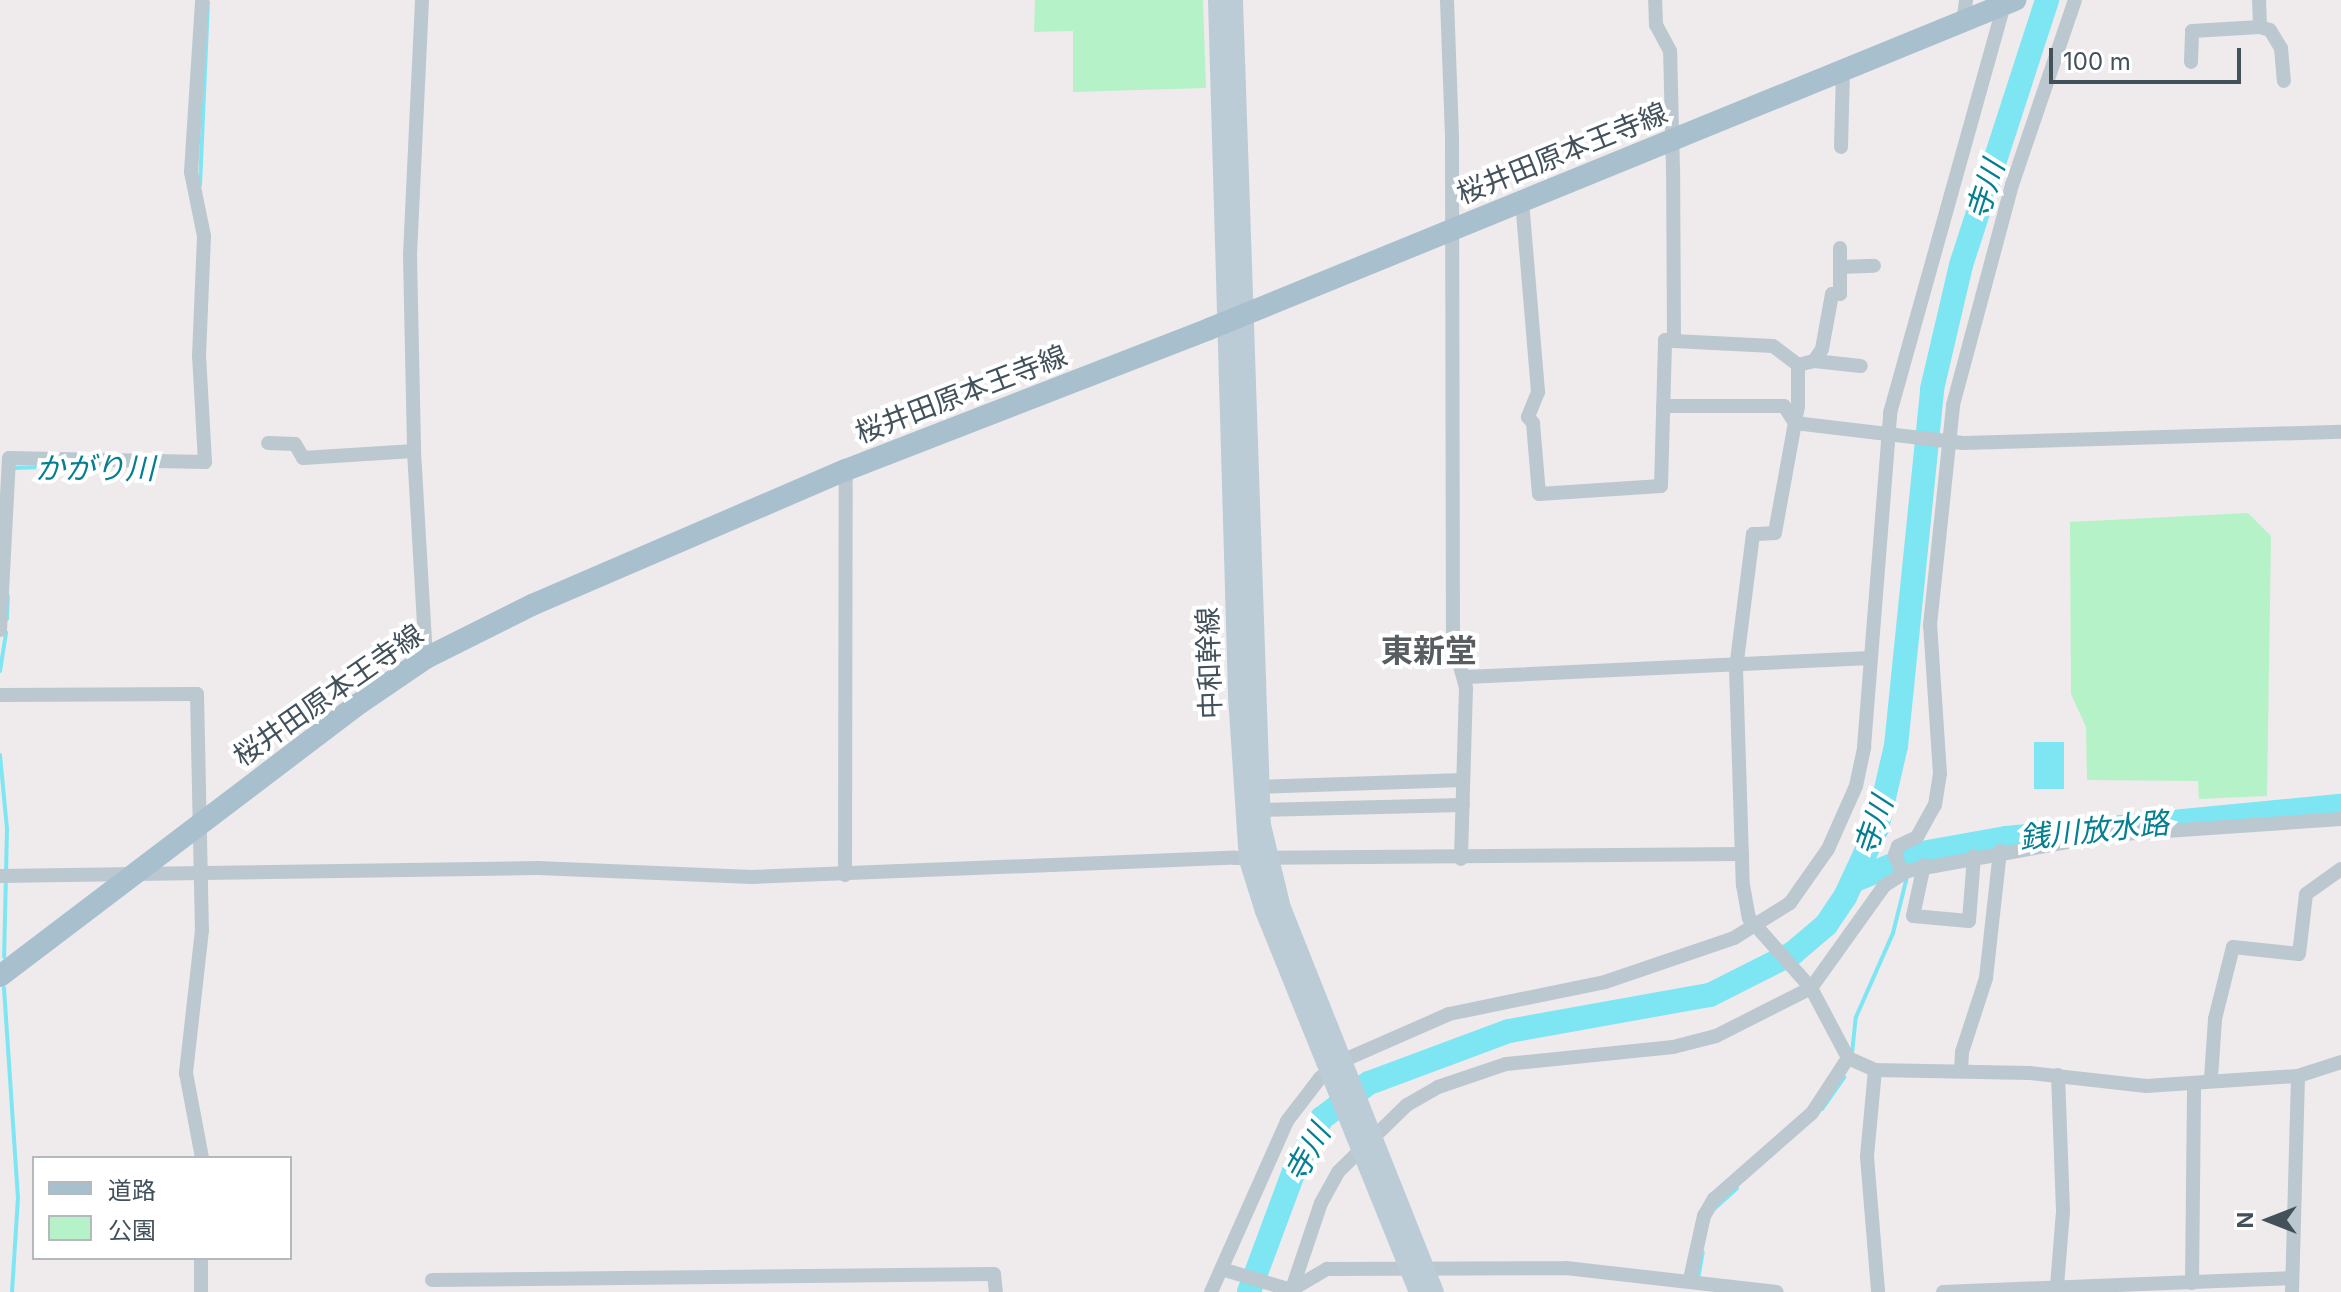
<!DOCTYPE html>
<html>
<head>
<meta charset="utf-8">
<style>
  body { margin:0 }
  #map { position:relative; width:2341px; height:1292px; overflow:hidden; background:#efebec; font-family:Inter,"Noto Sans JP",sans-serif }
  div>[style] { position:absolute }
  .green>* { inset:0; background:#b5f2c7 }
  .water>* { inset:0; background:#7ee5f3; transform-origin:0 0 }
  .stream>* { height:4px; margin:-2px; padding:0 2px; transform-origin:2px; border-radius:2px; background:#7ee5f3 }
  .river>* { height:24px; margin:-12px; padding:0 12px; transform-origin:12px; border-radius:12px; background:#7ee5f3 }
  .street>* { height:14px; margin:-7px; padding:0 7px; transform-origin:7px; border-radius:7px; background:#bbc8d0 }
  .secondary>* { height:20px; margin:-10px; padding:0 10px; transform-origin:10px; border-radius:10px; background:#bcccd7 }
  .primary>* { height:22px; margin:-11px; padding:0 11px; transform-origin:11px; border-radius:11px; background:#a8bfce }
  span { translate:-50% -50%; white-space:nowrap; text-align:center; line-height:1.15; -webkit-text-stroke:8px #fff; paint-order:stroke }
  .street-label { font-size:28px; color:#43515b }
  .water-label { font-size:30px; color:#037f90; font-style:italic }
  .quarter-label { font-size:32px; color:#585d61; font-weight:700 }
  .legend { position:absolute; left:32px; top:1156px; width:260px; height:104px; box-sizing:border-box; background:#fff; border:2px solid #b4b9bd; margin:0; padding:10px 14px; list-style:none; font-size:24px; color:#43515b }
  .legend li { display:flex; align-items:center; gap:16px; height:40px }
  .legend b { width:40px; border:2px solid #b4b9bd }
  .north { position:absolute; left:2229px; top:1180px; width:80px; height:80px; -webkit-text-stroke:6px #fff; paint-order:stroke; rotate:270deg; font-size:22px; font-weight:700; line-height:32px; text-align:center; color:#43515b }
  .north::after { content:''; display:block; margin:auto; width:28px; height:36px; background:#43515b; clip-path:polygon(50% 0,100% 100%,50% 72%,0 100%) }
  .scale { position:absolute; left:2049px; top:48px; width:192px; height:36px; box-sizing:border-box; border:4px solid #43515b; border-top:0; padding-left:10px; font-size:24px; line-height:28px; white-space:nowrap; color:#43515b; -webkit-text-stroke:6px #fff; paint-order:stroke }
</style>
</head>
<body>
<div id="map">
  <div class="green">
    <i style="clip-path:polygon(1035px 0,1203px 0,1206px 88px,1073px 92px,1073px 31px,1034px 32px)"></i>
    <i style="clip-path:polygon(2248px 513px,2271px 536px,2267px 796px,2199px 799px,2198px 781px,2087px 780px,2086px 727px,2071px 694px,2070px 522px)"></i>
  </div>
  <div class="water">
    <i style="left:2034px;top:742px;width:30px;height:47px"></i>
  </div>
  <div class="stream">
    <i style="left:200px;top:185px;width:183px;rotate:-87.5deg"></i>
    <i style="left:13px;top:468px;width:70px;rotate:-1.6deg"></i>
    <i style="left:7px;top:619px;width:23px;rotate:-88deg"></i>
    <i style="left:0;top:671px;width:39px;rotate:-81deg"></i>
    <i style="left:0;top:755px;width:74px;rotate:84.6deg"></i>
    <i style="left:7px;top:829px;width:128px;rotate:91.3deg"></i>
    <i style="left:4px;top:988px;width:209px;rotate:86.2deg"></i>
    <i style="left:18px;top:1197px;width:95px;rotate:93.6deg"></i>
    <i style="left:1852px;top:1053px;width:36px;rotate:-84deg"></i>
    <i style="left:1856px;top:1017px;width:92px;rotate:-66.2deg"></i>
    <i style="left:1893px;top:933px;width:62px;rotate:-76deg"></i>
    <i style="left:1822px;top:1109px;width:39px;rotate:-55deg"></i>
    <i style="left:1714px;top:1209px;width:31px;rotate:-42deg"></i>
    <i style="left:1698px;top:1279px;width:27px;rotate:-80deg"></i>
  </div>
  <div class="river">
    <i style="left:1853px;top:881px;width:74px;rotate:-22.1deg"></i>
    <i style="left:1922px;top:853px;width:85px;rotate:-10.1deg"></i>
    <i style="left:2006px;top:838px;width:337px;rotate:-5.5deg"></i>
    <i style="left:1249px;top:1292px;width:129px;rotate:-69.6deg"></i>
    <i style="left:1294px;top:1171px;width:60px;rotate:-62.2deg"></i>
    <i style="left:1322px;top:1118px;width:59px;rotate:-36.7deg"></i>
    <i style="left:1369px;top:1083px;width:149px;rotate:-20.4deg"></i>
    <i style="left:1509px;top:1031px;width:204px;rotate:-10.2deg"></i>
    <i style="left:1710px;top:995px;width:93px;rotate:-26.8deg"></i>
    <i style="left:1793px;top:953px;width:43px;rotate:-40.3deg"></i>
    <i style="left:1826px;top:925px;width:34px;rotate:-56deg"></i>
    <i style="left:1845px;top:897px;width:76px;rotate:-65.1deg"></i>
    <i style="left:1877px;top:828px;width:84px;rotate:-77deg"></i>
    <i style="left:1896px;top:746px;width:359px;rotate:-84.2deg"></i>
    <i style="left:1932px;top:389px;width:127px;rotate:-76.8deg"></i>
    <i style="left:1961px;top:265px;width:279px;rotate:-72deg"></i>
  </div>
  <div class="street">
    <i style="left:422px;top:0;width:256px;rotate:92.7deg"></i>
    <i style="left:410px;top:256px;width:195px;rotate:88.8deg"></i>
    <i style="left:414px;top:451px;width:207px;rotate:86.7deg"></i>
    <i style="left:1447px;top:0;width:139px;rotate:87.9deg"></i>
    <i style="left:1452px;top:139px;width:502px;rotate:89.89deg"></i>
    <i style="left:1453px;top:641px;width:49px;rotate:74.5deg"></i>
    <i style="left:1466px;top:688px;width:171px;rotate:91.7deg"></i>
    <i style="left:1963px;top:22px;width:22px;rotate:-82deg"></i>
    <i style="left:2260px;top:27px;width:10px;rotate:17deg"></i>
    <i style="left:2270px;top:30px;width:21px;rotate:59deg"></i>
    <i style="left:2281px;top:48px;width:33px;rotate:85deg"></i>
    <i style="left:2191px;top:62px;width:31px;rotate:-88deg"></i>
    <i style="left:2192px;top:31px;width:68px;rotate:-3.4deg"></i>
    <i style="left:2260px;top:27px;width:27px;rotate:-92deg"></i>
    <i style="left:1841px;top:147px;width:75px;rotate:-88.5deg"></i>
    <i style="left:1522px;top:201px;width:192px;rotate:85.2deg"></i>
    <i style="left:1538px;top:392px;width:27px;rotate:112deg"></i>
    <i style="left:1528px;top:417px;width:8px;rotate:50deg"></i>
    <i style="left:1533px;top:423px;width:71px;rotate:85.2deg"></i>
    <i style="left:1539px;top:494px;width:122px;rotate:-3.8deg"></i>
    <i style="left:1661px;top:486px;width:146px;rotate:-88.4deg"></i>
    <i style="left:1665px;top:340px;width:9px;rotate:6deg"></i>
    <i style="left:1674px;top:341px;width:171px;rotate:-90.3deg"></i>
    <i style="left:1673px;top:170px;width:119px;rotate:-91.4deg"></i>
    <i style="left:1670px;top:51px;width:30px;rotate:-118deg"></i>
    <i style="left:1656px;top:25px;width:25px;rotate:-92deg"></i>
    <i style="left:1840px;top:267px;width:34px;rotate:-2deg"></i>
    <i style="left:1674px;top:341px;width:99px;rotate:2.9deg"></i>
    <i style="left:1773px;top:346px;width:31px;rotate:37deg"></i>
    <i style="left:1814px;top:361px;width:47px;rotate:6.1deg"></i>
    <i style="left:1798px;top:365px;width:41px;rotate:90deg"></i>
    <i style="left:1798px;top:406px;width:129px;rotate:100.3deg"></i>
    <i style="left:1775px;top:533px;width:22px;rotate:177deg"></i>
    <i style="left:1753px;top:534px;width:135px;rotate:97.2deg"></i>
    <i style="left:1736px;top:668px;width:217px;rotate:88.2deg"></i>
    <i style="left:1743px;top:885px;width:34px;rotate:80deg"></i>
    <i style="left:1749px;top:918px;width:94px;rotate:48.5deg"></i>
    <i style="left:1811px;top:988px;width:79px;rotate:62.1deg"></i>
    <i style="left:1798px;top:365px;width:16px;rotate:-14deg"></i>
    <i style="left:1814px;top:361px;width:14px;rotate:-56deg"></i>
    <i style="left:1822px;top:349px;width:56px;rotate:-79.7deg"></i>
    <i style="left:1832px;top:294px;width:8px"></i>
    <i style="left:1840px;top:294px;width:46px;rotate:-90deg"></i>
    <i style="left:1663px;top:406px;width:121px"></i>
    <i style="left:1784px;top:406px;width:20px;rotate:57deg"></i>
    <i style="left:1795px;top:423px;width:169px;rotate:6.8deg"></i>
    <i style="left:1963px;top:443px;width:378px;rotate:-1.7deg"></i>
    <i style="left:268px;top:443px;width:27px;rotate:2deg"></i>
    <i style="left:295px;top:444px;width:16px;rotate:60deg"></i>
    <i style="left:303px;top:458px;width:111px;rotate:-3.6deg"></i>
    <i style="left:0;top:630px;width:172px;rotate:-87deg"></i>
    <i style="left:9px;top:458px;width:196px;rotate:1.2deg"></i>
    <i style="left:205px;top:462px;width:106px;rotate:-93.2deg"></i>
    <i style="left:199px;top:356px;width:120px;rotate:-87.6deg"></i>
    <i style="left:204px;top:236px;width:65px;rotate:-101.5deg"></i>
    <i style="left:191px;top:172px;width:172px;rotate:-86.3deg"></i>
    <i style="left:1466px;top:677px;width:405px;rotate:-2.7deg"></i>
    <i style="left:0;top:695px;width:197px;rotate:-0.3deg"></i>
    <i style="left:197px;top:694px;width:236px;rotate:88.8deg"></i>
    <i style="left:202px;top:930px;width:144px;rotate:96.4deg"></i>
    <i style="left:186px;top:1073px;width:86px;rotate:79.3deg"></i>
    <i style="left:1259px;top:787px;width:204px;rotate:-2deg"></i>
    <i style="left:1260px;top:810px;width:203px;rotate:-1.4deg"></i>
    <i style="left:1924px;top:865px;width:52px;rotate:102.2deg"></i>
    <i style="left:1913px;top:916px;width:56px;rotate:5.1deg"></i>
    <i style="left:1969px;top:921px;width:65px;rotate:-85.6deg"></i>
    <i style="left:1903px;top:874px;width:21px;rotate:-113deg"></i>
    <i style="left:1895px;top:855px;width:9px;rotate:-72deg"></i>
    <i style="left:1898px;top:846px;width:21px;rotate:-25deg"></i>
    <i style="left:1917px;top:837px;width:37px;rotate:-61deg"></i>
    <i style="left:1935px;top:805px;width:31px;rotate:-81deg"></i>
    <i style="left:1940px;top:774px;width:149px;rotate:-93.8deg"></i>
    <i style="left:1930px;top:625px;width:221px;rotate:-84deg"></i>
    <i style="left:1953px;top:405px;width:228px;rotate:-75deg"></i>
    <i style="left:2012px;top:185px;width:195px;rotate:-71.2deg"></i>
    <i style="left:845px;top:875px;width:405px;rotate:-89.9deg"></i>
    <i style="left:0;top:876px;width:538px;rotate:-0.85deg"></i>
    <i style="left:538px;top:868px;width:214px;rotate:2.4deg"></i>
    <i style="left:752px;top:877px;width:483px;rotate:-2.3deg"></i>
    <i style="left:1235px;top:858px;width:507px;rotate:-0.45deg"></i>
    <i style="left:1848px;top:1058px;width:30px;rotate:24deg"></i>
    <i style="left:1875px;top:1070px;width:155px;rotate:1.1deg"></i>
    <i style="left:2030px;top:1073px;width:117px;rotate:6.4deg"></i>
    <i style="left:2146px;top:1086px;width:152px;rotate:-3.8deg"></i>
    <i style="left:2298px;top:1076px;width:45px;rotate:-18deg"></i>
    <i style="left:1875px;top:1070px;width:87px;rotate:95.3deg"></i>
    <i style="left:1867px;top:1157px;width:135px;rotate:85.3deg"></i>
    <i style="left:1961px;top:1071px;width:19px;rotate:-87deg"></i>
    <i style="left:1962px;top:1052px;width:78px;rotate:-72deg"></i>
    <i style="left:1986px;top:978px;width:128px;rotate:-83.7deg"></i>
    <i style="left:2211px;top:1078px;width:59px;rotate:-86.1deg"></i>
    <i style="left:2215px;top:1019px;width:74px;rotate:-76deg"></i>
    <i style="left:2233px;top:947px;width:66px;rotate:6.1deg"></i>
    <i style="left:2299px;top:954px;width:60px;rotate:-83.3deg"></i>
    <i style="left:2306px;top:894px;width:43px;rotate:-35.5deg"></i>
    <i style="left:1225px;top:1270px;width:69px;rotate:16.9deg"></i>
    <i style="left:1291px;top:1290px;width:42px;rotate:-30.3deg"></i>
    <i style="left:1327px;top:1269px;width:239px;rotate:-0.2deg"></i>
    <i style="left:1566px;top:1268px;width:212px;rotate:6.5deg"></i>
    <i style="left:1690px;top:1279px;width:65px;rotate:-77.5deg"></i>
    <i style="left:1704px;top:1216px;width:20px;rotate:-60deg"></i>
    <i style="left:1714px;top:1199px;width:130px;rotate:-41.3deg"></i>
    <i style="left:1812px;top:1113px;width:66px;rotate:-56.8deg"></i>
    <i style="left:432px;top:1280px;width:562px;rotate:-0.61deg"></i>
    <i style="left:994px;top:1274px;width:18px;rotate:84deg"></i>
    <i style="left:2192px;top:1283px;width:200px;rotate:-89.4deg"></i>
    <i style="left:2057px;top:1286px;width:75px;rotate:-85.4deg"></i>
    <i style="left:2063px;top:1211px;width:136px;rotate:-92.1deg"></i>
    <i style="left:201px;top:1292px;width:34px;rotate:-90deg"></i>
    <i style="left:1211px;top:1292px;width:187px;rotate:-66deg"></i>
    <i style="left:1287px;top:1121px;width:54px;rotate:-52.5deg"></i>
    <i style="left:1320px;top:1078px;width:28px;rotate:-38deg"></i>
    <i style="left:1342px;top:1061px;width:117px;rotate:-23.7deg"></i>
    <i style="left:1449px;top:1014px;width:159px;rotate:-11.6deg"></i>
    <i style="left:1605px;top:982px;width:136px;rotate:-18.8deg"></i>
    <i style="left:1734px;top:938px;width:66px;rotate:-32deg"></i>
    <i style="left:1790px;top:903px;width:66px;rotate:-54.9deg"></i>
    <i style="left:1828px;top:849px;width:69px;rotate:-66deg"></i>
    <i style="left:1856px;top:786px;width:40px;rotate:-78deg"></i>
    <i style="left:1864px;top:747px;width:335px;rotate:-85.5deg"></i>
    <i style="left:1890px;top:413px;width:425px;rotate:-74.4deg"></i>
    <i style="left:1291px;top:1292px;width:94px;rotate:-71.4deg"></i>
    <i style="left:1321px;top:1203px;width:35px;rotate:-61deg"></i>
    <i style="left:1338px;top:1172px;width:96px;rotate:-44.2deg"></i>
    <i style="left:1407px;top:1105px;width:36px;rotate:-30deg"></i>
    <i style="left:1438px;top:1087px;width:72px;rotate:-18.7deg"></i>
    <i style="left:1506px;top:1064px;width:168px;rotate:-5.8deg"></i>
    <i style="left:1673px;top:1047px;width:44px;rotate:-14.3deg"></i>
    <i style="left:1716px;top:1036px;width:106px;rotate:-26.8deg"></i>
    <i style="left:1811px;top:988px;width:125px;rotate:-54.4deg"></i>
    <i style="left:1884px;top:886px;width:27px;rotate:-33deg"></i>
    <i style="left:1907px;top:871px;width:203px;rotate:-10.2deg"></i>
    <i style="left:2107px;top:835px;width:235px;rotate:-3.9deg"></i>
    <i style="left:1943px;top:1292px;width:349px;rotate:-2.3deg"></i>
    <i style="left:2292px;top:1292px;width:216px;rotate:-88.4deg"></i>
  </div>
  <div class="secondary">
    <i style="left:1218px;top:0;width:696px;rotate:88.35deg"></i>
    <i style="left:1238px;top:696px;width:164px;rotate:86.2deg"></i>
    <i style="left:1249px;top:860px;width:53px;rotate:72.6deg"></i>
    <i style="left:1265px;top:911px;width:411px;rotate:68deg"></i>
    <i style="left:1233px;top:0;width:825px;rotate:88.06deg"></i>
    <i style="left:1261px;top:825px;width:85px;rotate:76.5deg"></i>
    <i style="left:1281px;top:908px;width:413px;rotate:68.3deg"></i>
  </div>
  <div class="primary">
    <i style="left:0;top:976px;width:452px;rotate:-37.2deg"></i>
    <i style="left:360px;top:703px;width:80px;rotate:-34.3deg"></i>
    <i style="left:426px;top:658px;width:119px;rotate:-26.6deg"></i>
    <i style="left:532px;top:605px;width:342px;rotate:-23.3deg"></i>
    <i style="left:846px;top:470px;width:389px;rotate:-21.2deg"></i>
    <i style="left:1209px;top:329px;width:871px;rotate:-22.2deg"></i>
  </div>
  <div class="street-label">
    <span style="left:1562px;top:153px;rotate:-22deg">桜井田原本王寺線</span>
    <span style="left:961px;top:394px;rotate:-21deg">桜井田原本王寺線</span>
    <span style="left:1209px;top:663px;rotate:-92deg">中和幹線</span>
    <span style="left:328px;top:695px;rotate:-35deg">桜井田原本王寺線</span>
  </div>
  <div class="water-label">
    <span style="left:1985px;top:190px;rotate:-72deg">寺川</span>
    <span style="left:95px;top:468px">かがり川</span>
    <span style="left:1873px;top:826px;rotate:-71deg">寺川</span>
    <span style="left:2094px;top:830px;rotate:-6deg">銭川放水路</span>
    <span style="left:1307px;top:1153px;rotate:-61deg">寺川</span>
  </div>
  <div class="quarter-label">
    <span style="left:1429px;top:651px">東新堂</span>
  </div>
  <ul class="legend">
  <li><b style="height:10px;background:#a8bfce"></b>道路</li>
  <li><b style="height:22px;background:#b5f2c7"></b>公園</li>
  </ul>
  <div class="north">N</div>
  <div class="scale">100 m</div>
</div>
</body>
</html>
